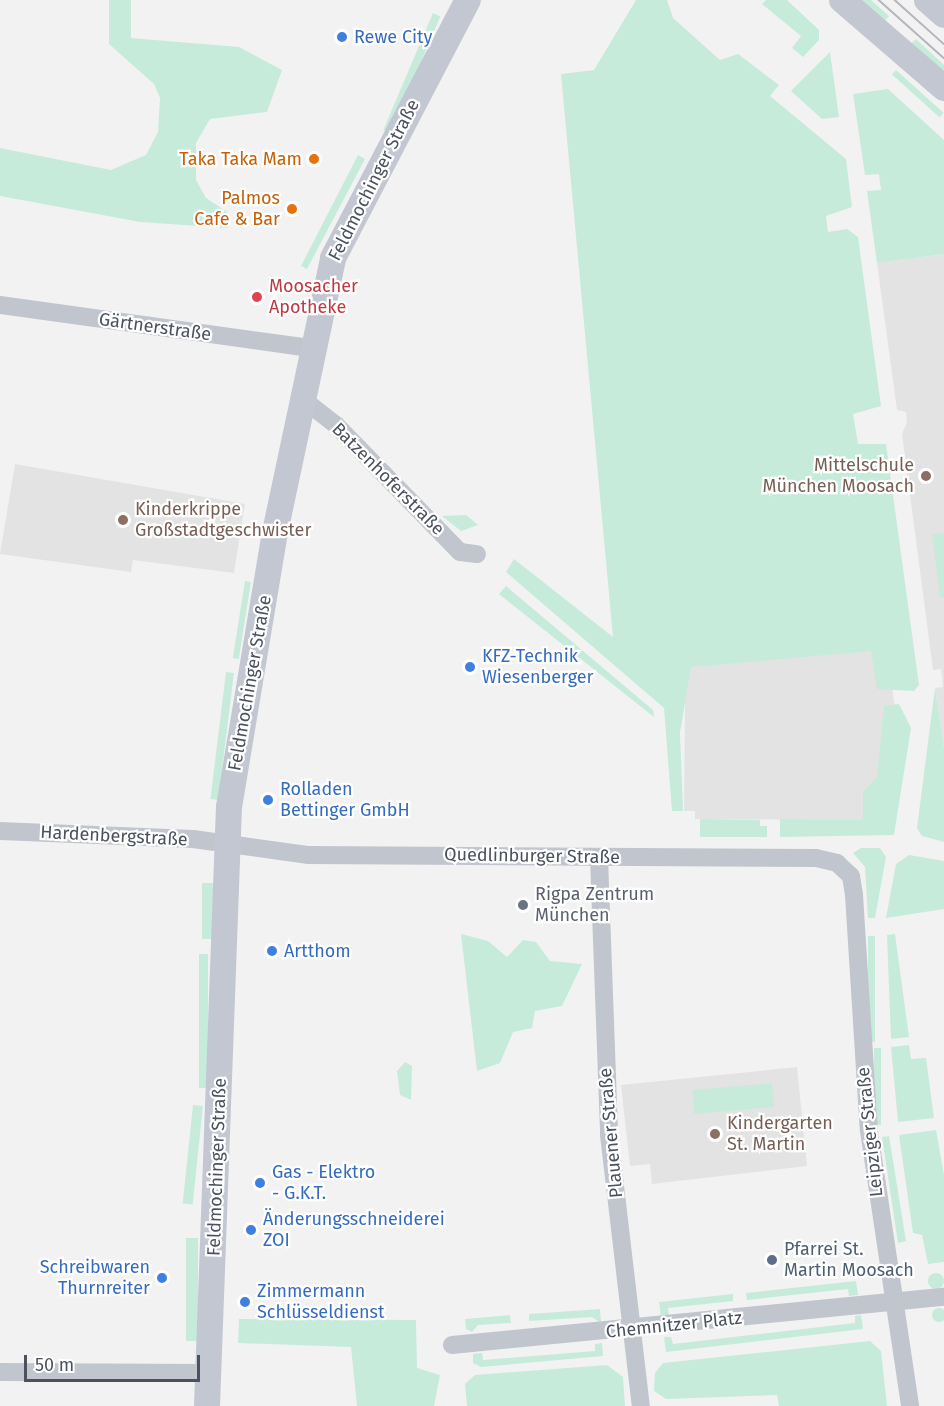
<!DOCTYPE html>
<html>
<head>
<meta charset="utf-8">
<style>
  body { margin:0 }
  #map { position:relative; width:944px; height:1406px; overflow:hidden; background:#f3f2f2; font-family:"Fira Sans",sans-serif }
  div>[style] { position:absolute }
  .education>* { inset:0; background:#e4e3e3 }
  .green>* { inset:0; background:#c6ebdb; transform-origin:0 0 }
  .round { border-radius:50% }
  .street>* { height:18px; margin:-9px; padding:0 9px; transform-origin:9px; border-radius:9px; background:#c1c6ce }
  .secondary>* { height:26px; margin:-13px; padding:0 13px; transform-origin:13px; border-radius:13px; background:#c2c7d2 }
  .tram>* { height:1.5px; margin:-0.75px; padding:0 0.75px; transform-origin:0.75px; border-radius:0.75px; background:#b4b6bb }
  .dots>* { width:16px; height:16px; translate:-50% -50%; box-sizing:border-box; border:3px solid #fff; border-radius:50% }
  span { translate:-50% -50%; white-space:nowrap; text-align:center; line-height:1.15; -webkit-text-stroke:4.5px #fff; paint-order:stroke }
  .shop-label { font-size:18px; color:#366cbe }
  .left { translate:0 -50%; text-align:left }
  .right { translate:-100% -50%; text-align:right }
  .food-label { font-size:18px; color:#c56008 }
  .street-label { font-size:18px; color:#4b515d }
  .health-label { font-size:18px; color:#be3a42 }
  .education-label { font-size:18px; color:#785e54 }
  .worship-label { font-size:18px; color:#5b616d }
  .service-label { font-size:18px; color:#4e5e75 }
  .scale { position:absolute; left:24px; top:1355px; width:176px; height:27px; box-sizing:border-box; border:3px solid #4b515d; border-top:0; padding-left:8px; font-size:18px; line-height:21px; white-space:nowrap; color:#4b515d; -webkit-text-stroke:4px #fff; paint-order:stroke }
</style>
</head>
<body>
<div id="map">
  <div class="education">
    <i style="clip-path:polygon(944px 254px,944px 748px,935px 688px,943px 687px,941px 669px,933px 670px,902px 434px,907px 422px,906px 412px,897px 410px,877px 263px)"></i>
    <i style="clip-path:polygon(15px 464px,245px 504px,234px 573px,133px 560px,131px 572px,0 554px)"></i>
    <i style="clip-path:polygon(884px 622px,896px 717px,884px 825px,862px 820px,695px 819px,695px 811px,684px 811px,685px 704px,666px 685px,662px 651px)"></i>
    <i style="clip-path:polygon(797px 1067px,807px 1166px,652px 1184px,650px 1164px,630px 1166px,621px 1085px)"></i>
  </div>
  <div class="green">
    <i style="clip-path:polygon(109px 0,131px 0,131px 38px,239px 47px,282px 70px,267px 112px,210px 119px,196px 143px,196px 180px,206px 198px,227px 212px,228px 228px,140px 222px,0 196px,0 148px,111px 170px,146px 155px,158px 132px,160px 98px,154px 84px,109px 44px)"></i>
    <i style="clip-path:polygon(636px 0,667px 0,673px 18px,720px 60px,738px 54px,779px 85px,770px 96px,846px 159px,852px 207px,826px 216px,828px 232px,847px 229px,858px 237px,881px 406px,853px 414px,858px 444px,886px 444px,919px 685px,914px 691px,877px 689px,871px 651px,691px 667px,680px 733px,683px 811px,672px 811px,664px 708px,506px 572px,514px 559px,613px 637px,561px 74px,594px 70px)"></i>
    <i style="clip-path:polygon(766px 0,787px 0,819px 30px,819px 40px,803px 57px,792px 48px,801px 36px,762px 4px)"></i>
    <i style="clip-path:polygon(860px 0,871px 0,889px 16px,884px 22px)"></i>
    <i style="left:433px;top:13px;width:8px;height:127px;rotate:23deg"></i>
    <i style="clip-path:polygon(916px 39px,944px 65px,944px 75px,909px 45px)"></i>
    <i style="clip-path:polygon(830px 52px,839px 117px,822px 119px,791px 91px)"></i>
    <i style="left:896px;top:70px;width:64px;height:6px;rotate:42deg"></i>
    <i style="clip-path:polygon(888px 89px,944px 140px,944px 254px,877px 263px,867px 191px,881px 190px,879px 174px,865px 175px,853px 94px)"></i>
    <i style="clip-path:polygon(358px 155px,365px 159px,307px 269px,301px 266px)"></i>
    <i style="clip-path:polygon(466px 515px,478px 525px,461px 531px,442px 516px)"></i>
    <i style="clip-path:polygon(944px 533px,944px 597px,940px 597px,932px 534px)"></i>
    <i style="left:245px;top:581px;width:6px;height:78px;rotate:9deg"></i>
    <i style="clip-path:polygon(506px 586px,653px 710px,654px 717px,499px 594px)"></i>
    <i style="left:226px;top:672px;width:8px;height:128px;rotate:7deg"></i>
    <i style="clip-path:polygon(935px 688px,944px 748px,944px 842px,922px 836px,917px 828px)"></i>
    <i style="clip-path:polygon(899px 704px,911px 728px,894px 835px,780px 837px,780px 819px,863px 820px,863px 792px,877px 777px,884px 706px)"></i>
    <i style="clip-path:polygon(700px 819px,760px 820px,760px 826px,767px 826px,767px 837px,700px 837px)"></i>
    <i style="clip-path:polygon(861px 848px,880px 848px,886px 857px,875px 918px,868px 918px,865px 867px,853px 853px)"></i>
    <i style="clip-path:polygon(909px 855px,944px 861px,944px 909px,886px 918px,896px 864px)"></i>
    <i style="left:202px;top:883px;width:11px;height:56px"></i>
    <i style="clip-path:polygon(461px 934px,488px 941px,507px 957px,523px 940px,536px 942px,550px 961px,582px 964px,562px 1006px,535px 1011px,532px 1028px,513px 1032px,500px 1063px,477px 1071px)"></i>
    <i style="clip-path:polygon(895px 934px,909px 1037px,891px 1039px,887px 935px)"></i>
    <i style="left:868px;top:936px;width:7px;height:106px"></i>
    <i style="left:199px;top:954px;width:9px;height:134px"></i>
    <i style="clip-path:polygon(909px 1045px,911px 1059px,926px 1058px,934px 1118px,898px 1122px,891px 1047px)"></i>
    <i style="left:874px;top:1048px;width:7px;height:77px"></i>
    <i style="clip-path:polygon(405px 1062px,412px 1066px,411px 1100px,400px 1095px,397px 1071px)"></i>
    <i style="left:772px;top:1083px;width:24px;height:80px;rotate:85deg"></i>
    <i style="left:193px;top:1105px;width:10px;height:99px;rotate:6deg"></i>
    <i style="clip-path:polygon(936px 1130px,944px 1175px,944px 1262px,928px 1264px,922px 1235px,913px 1233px,899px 1135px)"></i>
    <i style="clip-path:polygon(889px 1136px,906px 1241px,898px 1243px,882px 1137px)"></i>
    <i style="left:186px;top:1238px;width:12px;height:103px"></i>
    <i class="round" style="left:928px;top:1273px;width:16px;height:16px"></i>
    <i style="clip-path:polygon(856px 1281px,858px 1295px,849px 1296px,848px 1289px,747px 1300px,746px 1293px)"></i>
    <i style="clip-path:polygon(733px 1294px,733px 1301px,668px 1308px,669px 1316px,661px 1317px,659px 1302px)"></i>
    <i class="round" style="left:932px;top:1308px;width:14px;height:14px"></i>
    <i style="clip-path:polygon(600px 1309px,601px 1323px,592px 1317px,529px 1321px,529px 1314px)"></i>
    <i style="clip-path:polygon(510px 1315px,511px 1323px,478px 1325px,472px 1332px,466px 1329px,465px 1319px)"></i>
    <i style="clip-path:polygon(861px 1315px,863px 1329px,666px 1352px,664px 1337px,671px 1337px,673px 1344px,855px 1323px,855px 1316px)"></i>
    <i style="clip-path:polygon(239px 1319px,416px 1320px,417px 1368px,440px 1375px,434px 1406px,357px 1406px,351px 1347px,238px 1343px)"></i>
    <i style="clip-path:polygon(870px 1341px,881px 1351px,887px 1406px,779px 1406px,777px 1395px,666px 1399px,654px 1391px,655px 1373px,663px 1363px)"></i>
    <i style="clip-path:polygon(602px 1343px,603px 1356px,481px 1367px,473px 1363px,473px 1354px,482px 1353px,483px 1360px,595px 1351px,595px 1344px)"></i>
    <i style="clip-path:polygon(607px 1365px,623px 1377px,625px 1406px,467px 1406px,465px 1384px,475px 1375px)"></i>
  </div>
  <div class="street">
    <i style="left:0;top:305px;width:313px;rotate:7.9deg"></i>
    <i style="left:300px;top:397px;width:46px;rotate:37.9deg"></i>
    <i style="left:336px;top:425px;width:177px;rotate:45.7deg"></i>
    <i style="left:460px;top:552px;width:17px;rotate:7deg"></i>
    <i style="left:0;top:831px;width:193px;rotate:2.4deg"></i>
    <i style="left:193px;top:839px;width:117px;rotate:7.9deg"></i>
    <i style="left:309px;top:855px;width:507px;rotate:0.34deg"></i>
    <i style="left:816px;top:858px;width:22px;rotate:13deg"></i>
    <i style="left:837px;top:863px;width:19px;rotate:43deg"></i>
    <i style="left:851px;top:876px;width:19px;rotate:81deg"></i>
    <i style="left:854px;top:895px;width:236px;rotate:86.4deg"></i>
    <i style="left:869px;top:1131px;width:278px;rotate:81.5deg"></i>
    <i style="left:599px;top:858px;width:277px;rotate:87.9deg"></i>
    <i style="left:609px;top:1135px;width:273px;rotate:83.3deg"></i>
    <i style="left:452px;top:1345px;width:494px;rotate:-5.6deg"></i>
    <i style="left:0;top:1372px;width:209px;rotate:0.3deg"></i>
  </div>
  <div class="secondary">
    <i style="left:842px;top:0;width:135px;rotate:40.8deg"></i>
    <i style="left:927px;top:0;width:23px;rotate:41deg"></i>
    <i style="left:207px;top:1406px;width:599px;rotate:-87.9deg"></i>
    <i style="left:229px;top:807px;width:279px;rotate:-80.5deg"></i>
    <i style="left:275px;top:532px;width:280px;rotate:-78deg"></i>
    <i style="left:333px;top:258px;width:291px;rotate:-62.4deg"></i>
  </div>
  <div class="tram">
    <i style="left:879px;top:0;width:87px;rotate:41.7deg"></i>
    <i style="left:895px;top:0;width:66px;rotate:41.9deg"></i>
  </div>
  <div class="dots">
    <i style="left:342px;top:37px;background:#3f7fe0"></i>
    <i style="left:314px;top:159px;background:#e8710a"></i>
    <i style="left:292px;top:209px;background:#e8710a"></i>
    <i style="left:257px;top:297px;background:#e0444e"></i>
    <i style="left:926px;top:476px;background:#8d6e63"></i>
    <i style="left:123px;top:520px;background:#8d6e63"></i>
    <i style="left:470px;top:667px;background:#3f7fe0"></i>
    <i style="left:268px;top:800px;background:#3f7fe0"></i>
    <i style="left:523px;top:905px;background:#6b7280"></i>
    <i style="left:272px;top:951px;background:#3f7fe0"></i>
    <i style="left:715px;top:1134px;background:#8d6e63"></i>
    <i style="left:260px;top:1183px;background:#3f7fe0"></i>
    <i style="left:251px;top:1230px;background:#3f7fe0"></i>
    <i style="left:772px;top:1260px;background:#5c6f8a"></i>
    <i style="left:162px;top:1278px;background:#3f7fe0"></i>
    <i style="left:245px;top:1302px;background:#3f7fe0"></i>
  </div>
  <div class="shop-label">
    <span class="left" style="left:354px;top:37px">Rewe City</span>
    <span class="left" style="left:482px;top:667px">KFZ-Technik<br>Wiesenberger</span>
    <span class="left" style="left:280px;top:800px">Rolladen<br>Bettinger GmbH</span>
    <span class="left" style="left:284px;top:951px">Artthom</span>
    <span class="left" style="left:272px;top:1183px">Gas - Elektro<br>- G.K.T.</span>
    <span class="left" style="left:263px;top:1230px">Änderungsschneiderei<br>ZOI</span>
    <span class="right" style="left:150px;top:1278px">Schreibwaren<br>Thurnreiter</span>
    <span class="left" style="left:257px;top:1302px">Zimmermann<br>Schlüsseldienst</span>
  </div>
  <div class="food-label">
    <span class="right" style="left:302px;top:159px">Taka Taka Mam</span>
    <span class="right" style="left:280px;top:209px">Palmos<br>Cafe &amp; Bar</span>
  </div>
  <div class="street-label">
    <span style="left:374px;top:180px;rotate:-63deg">Feldmochinger Straße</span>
    <span style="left:155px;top:327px;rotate:8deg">Gärtnerstraße</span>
    <span style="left:388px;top:479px;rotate:45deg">Batzenhoferstraße</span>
    <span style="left:250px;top:683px;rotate:-80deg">Feldmochinger Straße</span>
    <span style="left:114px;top:836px;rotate:3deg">Hardenbergstraße</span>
    <span style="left:532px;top:856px;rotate:1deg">Quedlinburger Straße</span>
    <span style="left:870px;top:1132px;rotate:-96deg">Leipziger Straße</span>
    <span style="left:611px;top:1133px;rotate:-95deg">Plauener Straße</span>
    <span style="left:217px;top:1167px;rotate:-88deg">Feldmochinger Straße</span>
    <span style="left:674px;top:1325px;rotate:-6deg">Chemnitzer Platz</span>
  </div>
  <div class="health-label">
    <span class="left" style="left:269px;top:297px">Moosacher<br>Apotheke</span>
  </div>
  <div class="education-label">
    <span class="right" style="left:914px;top:476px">Mittelschule<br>München Moosach</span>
    <span class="left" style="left:135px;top:520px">Kinderkrippe<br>Großstadtgeschwister</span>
    <span class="left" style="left:727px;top:1134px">Kindergarten<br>St. Martin</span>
  </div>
  <div class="worship-label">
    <span class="left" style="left:535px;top:905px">Rigpa Zentrum<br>München</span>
  </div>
  <div class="service-label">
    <span class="left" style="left:784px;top:1260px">Pfarrei St.<br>Martin Moosach</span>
  </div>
  <div class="scale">50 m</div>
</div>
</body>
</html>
